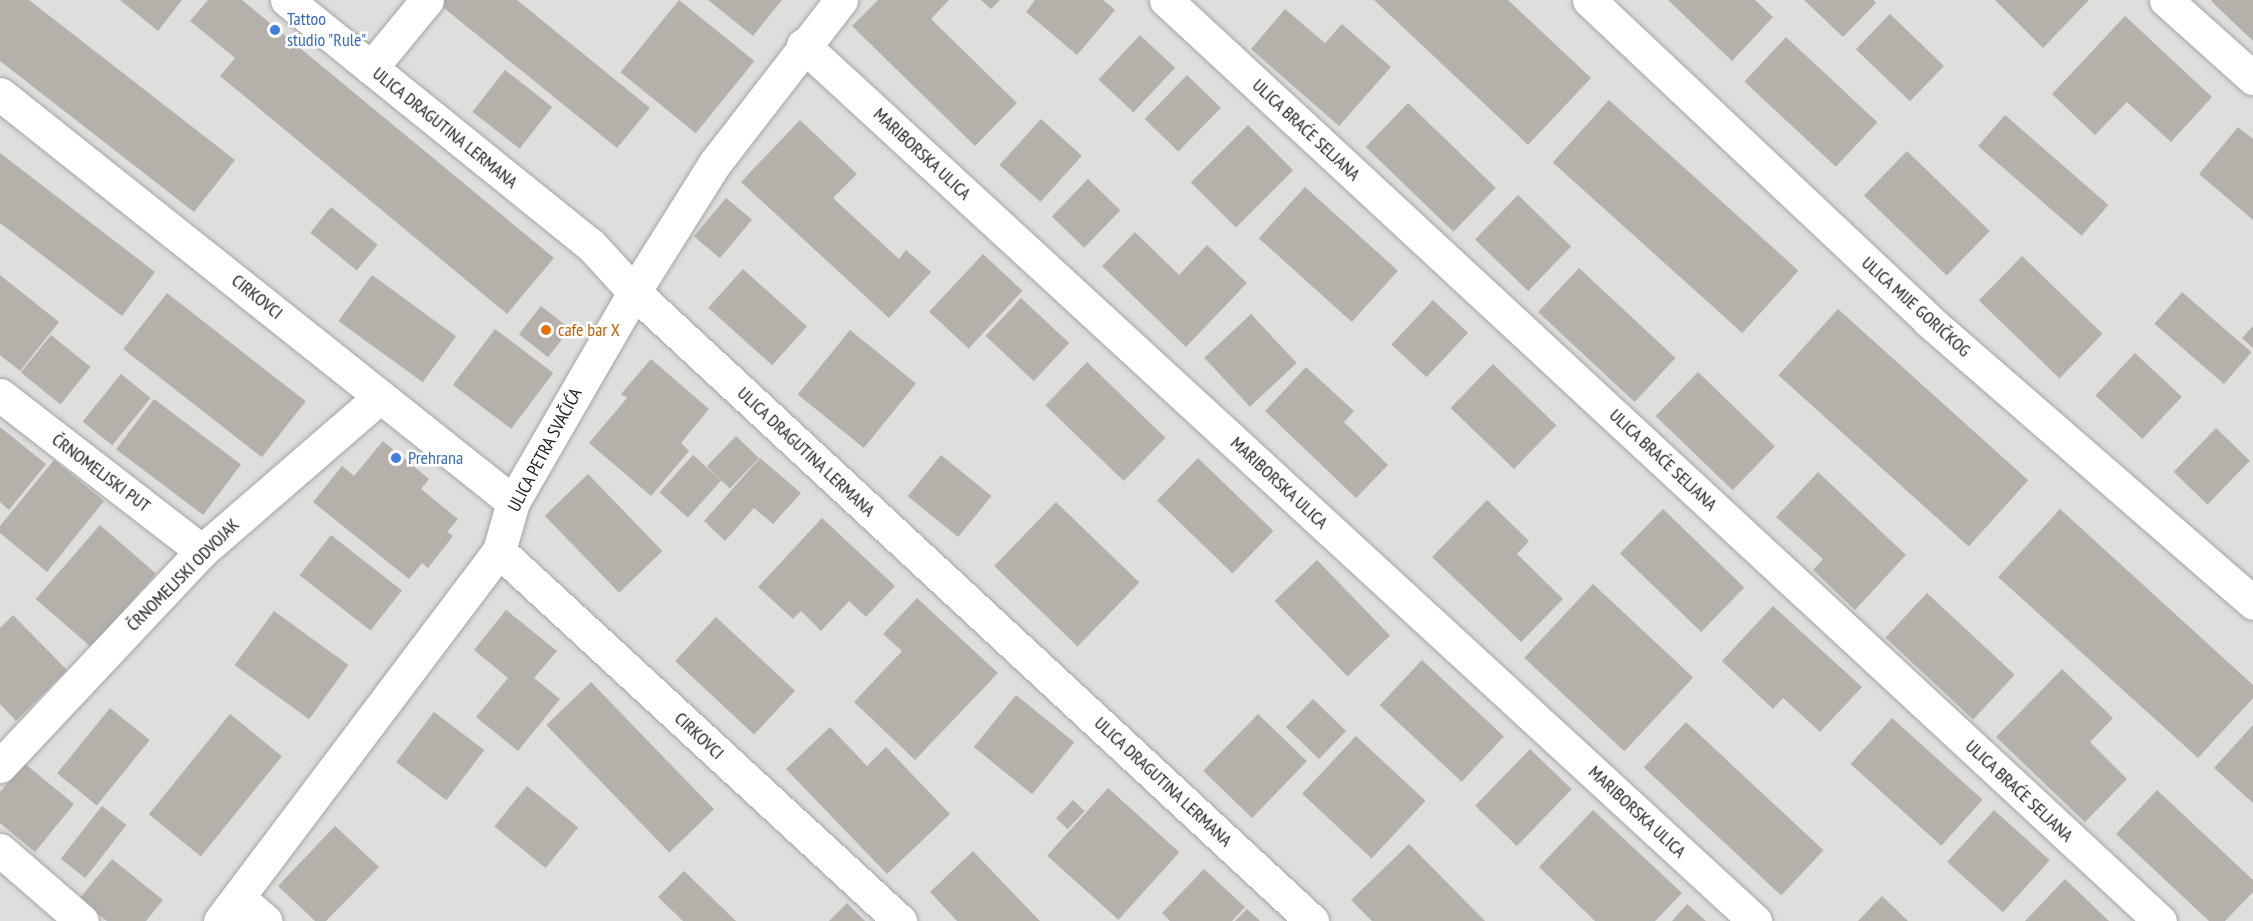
<!DOCTYPE html>
<html>
<head>
<meta charset="utf-8">
<style>
  body { margin:0 }
  #map { position:relative; width:2253px; height:921px; overflow:hidden; background:#f0efe8; font-family:"PT Sans Narrow",sans-serif }
  div>[style] { position:absolute }
  .residential>* { inset:0; background:#dededd; transform-origin:0 0 }
  .building>* { inset:0; background:#b5b1aa; transform-origin:0 0 }
  .roads { filter:drop-shadow(0 0 2px #a4a4a4) drop-shadow(0 0 2px #a4a4a4) }
  .minor>* { height:33px; margin:-16.5px; padding:0 16.5px; transform-origin:16.5px; border-radius:16.5px; background:#fff }
  .dots>* { width:16px; height:16px; translate:-50% -50%; box-sizing:border-box; border:3px solid #fff; border-radius:50% }
  span { translate:-50% -50%; white-space:nowrap; text-align:center; line-height:1.15; -webkit-text-stroke:5px #fff; paint-order:stroke }
  .shop-label { font-size:18px; color:#366cbe }
  .left { translate:0 -50%; text-align:left }
  .street-label { font-size:18px; color:#202020 }
  .food-label { font-size:18px; color:#c56008 }
</style>
</head>
<body>
<div id="map">
  <div class="residential">
    <i style="left:0;top:0;width:2253px;height:921px"></i>
  </div>
  <div class="building">
    <i style="clip-path:polygon(0 0,29px 0,235px 160px,194px 212px,0 61px)"></i>
    <i style="clip-path:polygon(120px 0,182px 0,158px 31px)"></i>
    <i style="clip-path:polygon(208px 0,242px 0,554px 258px,507px 314px,220px 76px,235px 58px,190px 21px)"></i>
    <i style="clip-path:polygon(443px 0,517px 0,650px 108px,617px 148px,439px 4px)"></i>
    <i style="left:679px;top:0;width:97px;height:93px;rotate:39deg"></i>
    <i style="clip-path:polygon(708px 0,782px 0,753px 36px)"></i>
    <i style="clip-path:polygon(878px 0,949px 0,931px 19px,1017px 103px,975px 146px,852px 26px)"></i>
    <i style="clip-path:polygon(981px 0,1000px 0,991px 9px)"></i>
    <i style="clip-path:polygon(1035px 0,1103px 0,1115px 10px,1077px 55px,1026px 12px)"></i>
    <i style="clip-path:polygon(1374px 0,1508px 0,1591px 78px,1528px 145px)"></i>
    <i style="clip-path:polygon(1668px 0,1755px 0,1773px 17px,1732px 61px)"></i>
    <i style="clip-path:polygon(1804px 0,1873px 0,1876px 3px,1843px 37px)"></i>
    <i style="clip-path:polygon(1995px 0,2089px 0,2043px 48px)"></i>
    <i style="clip-path:polygon(2212px 0,2253px 0,2253px 41px,2211px 1px)"></i>
    <i style="clip-path:polygon(1285px 9px,1325px 43px,1342px 24px,1391px 67px,1339px 126px,1251px 49px)"></i>
    <i style="left:1890px;top:14px;width:75px;height:49px;rotate:44deg"></i>
    <i style="clip-path:polygon(2125px 16px,2212px 97px,2171px 142px,2127px 102px,2095px 135px,2052px 94px)"></i>
    <i style="left:1140px;top:35px;width:48px;height:61px;rotate:43deg"></i>
    <i style="left:1786px;top:37px;width:125px;height:61px;rotate:43deg"></i>
    <i style="left:505px;top:70px;width:60px;height:53px;rotate:38deg"></i>
    <i style="left:1187px;top:75px;width:47px;height:61px;rotate:44deg"></i>
    <i style="left:1609px;top:100px;width:255px;height:84px;rotate:42deg"></i>
    <i style="left:1408px;top:103px;width:122px;height:61px;rotate:44deg"></i>
    <i style="left:2005px;top:115px;width:137px;height:41px;rotate:41deg"></i>
    <i style="left:1041px;top:119px;width:55px;height:62px;rotate:42deg"></i>
    <i style="clip-path:polygon(800px 120px,857px 174px,833px 198px,899px 259px,906px 250px,931px 272px,889px 318px,741px 182px)"></i>
    <i style="left:1248px;top:125px;width:64px;height:81px;rotate:45deg"></i>
    <i style="clip-path:polygon(2238px 127px,2253px 139px,2253px 220px,2199px 174px)"></i>
    <i style="left:1907px;top:151px;width:115px;height:62px;rotate:44deg"></i>
    <i style="clip-path:polygon(0 153px,155px 272px,122px 316px,0 223px)"></i>
    <i style="left:1088px;top:179px;width:45px;height:52px;rotate:44deg"></i>
    <i style="left:1305px;top:187px;width:125px;height:69px;rotate:42deg"></i>
    <i style="left:1518px;top:195px;width:74px;height:62px;rotate:44deg"></i>
    <i style="left:726px;top:198px;width:34px;height:50px;rotate:40deg"></i>
    <i style="left:331px;top:207px;width:60px;height:33px;rotate:39deg"></i>
    <i style="clip-path:polygon(1135px 232px,1179px 275px,1207px 245px,1247px 283px,1186px 347px,1102px 266px)"></i>
    <i style="left:983px;top:254px;width:54px;height:79px;rotate:43deg"></i>
    <i style="left:2022px;top:256px;width:112px;height:62px;rotate:44deg"></i>
    <i style="left:1579px;top:268px;width:132px;height:60px;rotate:43deg"></i>
    <i style="left:743px;top:269px;width:86px;height:52px;rotate:42deg"></i>
    <i style="clip-path:polygon(0 275px,59px 322px,20px 371px,0 355px)"></i>
    <i style="left:372px;top:275px;width:104px;height:57px;rotate:36deg"></i>
    <i style="left:2182px;top:292px;width:92px;height:42px;rotate:41deg"></i>
    <i style="left:167px;top:293px;width:176px;height:71px;rotate:38deg"></i>
    <i style="left:1021px;top:298px;width:66px;height:52px;rotate:43deg"></i>
    <i style="left:1433px;top:300px;width:48px;height:61px;rotate:43deg"></i>
    <i style="left:541px;top:306px;width:37px;height:36px;rotate:38deg"></i>
    <i style="left:1838px;top:309px;width:256px;height:89px;rotate:42deg"></i>
    <i style="left:1251px;top:314px;width:67px;height:64px;rotate:47deg"></i>
    <i style="clip-path:polygon(2253px 326px,2253px 348px,2242px 338px)"></i>
    <i style="left:495px;top:329px;width:73px;height:70px;rotate:37deg"></i>
    <i style="left:850px;top:330px;width:85px;height:83px;rotate:39deg"></i>
    <i style="left:51px;top:335px;width:51px;height:48px;rotate:39deg"></i>
    <i style="left:2135px;top:353px;width:64px;height:58px;rotate:43deg"></i>
    <i style="clip-path:polygon(651px 359px,709px 409px,681px 443px,689px 451px,651px 496px,589px 443px,627px 398px,621px 394px)"></i>
    <i style="left:1087px;top:362px;width:109px;height:60px;rotate:44deg"></i>
    <i style="left:1493px;top:364px;width:88px;height:61px;rotate:44deg"></i>
    <i style="clip-path:polygon(1306px 367px,1354px 411px,1344px 422px,1388px 465px,1356px 498px,1265px 411px)"></i>
    <i style="left:1698px;top:372px;width:107px;height:61px;rotate:44deg"></i>
    <i style="left:121px;top:374px;width:38px;height:61px;rotate:39deg"></i>
    <i style="left:154px;top:399px;width:109px;height:63px;rotate:37deg"></i>
    <i style="clip-path:polygon(0 427px,46px 464px,9px 510px,0 502px)"></i>
    <i style="left:2216px;top:428px;width:47px;height:61px;rotate:44deg"></i>
    <i style="left:736px;top:436px;width:32px;height:42px;rotate:44deg"></i>
    <i style="clip-path:polygon(383px 441px,429px 479px,421px 489px,458px 519px,447px 532px,453px 536px,428px 568px,422px 563px,409px 579px,313px 502px,342px 466px,354px 476px)"></i>
    <i style="left:693px;top:455px;width:38px;height:50px;rotate:42deg"></i>
    <i style="left:941px;top:455px;width:65px;height:53px;rotate:39deg"></i>
    <i style="clip-path:polygon(760px 458px,801px 493px,773px 524px,754px 508px,725px 541px,704px 521px)"></i>
    <i style="left:1198px;top:458px;width:105px;height:59px;rotate:44deg"></i>
    <i style="clip-path:polygon(54px 460px,104px 501px,47px 572px,0 533px,0 526px)"></i>
    <i style="clip-path:polygon(1818px 472px,1906px 555px,1855px 610px,1813px 570px,1823px 559px,1776px 517px)"></i>
    <i style="left:588px;top:474px;width:107px;height:60px;rotate:46deg"></i>
    <i style="clip-path:polygon(1487px 500px,1529px 541px,1517px 554px,1563px 599px,1521px 642px,1432px 557px)"></i>
    <i style="left:1056px;top:502px;width:116px;height:89px;rotate:44deg"></i>
    <i style="left:1663px;top:509px;width:113px;height:62px;rotate:44deg"></i>
    <i style="clip-path:polygon(2060px 509px,2253px 685px,2253px 698px,2198px 758px,1998px 577px)"></i>
    <i style="clip-path:polygon(822px 518px,895px 586px,866px 617px,849px 601px,821px 631px,801px 611px,793px 619px,758px 587px)"></i>
    <i style="left:100px;top:525px;width:74px;height:98px;rotate:41deg"></i>
    <i style="left:331px;top:535px;width:90px;height:51px;rotate:38deg"></i>
    <i style="left:1317px;top:560px;width:105px;height:59px;rotate:46deg"></i>
    <i style="left:1593px;top:584px;width:137px;height:101px;rotate:43deg"></i>
    <i style="left:1927px;top:593px;width:120px;height:61px;rotate:43deg"></i>
    <i style="clip-path:polygon(917px 598px,998px 673px,915px 760px,854px 702px,902px 651px,883px 634px)"></i>
    <i style="clip-path:polygon(1773px 606px,1862px 687px,1820px 732px,1783px 698px,1773px 709px,1722px 661px)"></i>
    <i style="clip-path:polygon(506px 610px,557px 651px,534px 678px,560px 699px,518px 751px,476px 717px,508px 678px,474px 650px)"></i>
    <i style="left:274px;top:611px;width:92px;height:67px;rotate:36deg"></i>
    <i style="clip-path:polygon(13px 615px,67px 670px,16px 721px,0 704px,0 628px)"></i>
    <i style="left:716px;top:617px;width:108px;height:60px;rotate:43deg"></i>
    <i style="left:1422px;top:660px;width:112px;height:62px;rotate:43deg"></i>
    <i style="clip-path:polygon(2062px 669px,2113px 718px,2090px 742px,2127px 779px,2085px 822px,1996px 737px)"></i>
    <i style="left:591px;top:682px;width:177px;height:62px;rotate:46deg"></i>
    <i style="left:1016px;top:695px;width:75px;height:67px;rotate:39deg"></i>
    <i style="left:1313px;top:699px;width:46px;height:39px;rotate:44deg"></i>
    <i style="left:110px;top:708px;width:51px;height:84px;rotate:39deg"></i>
    <i style="left:434px;top:712px;width:63px;height:63px;rotate:37deg"></i>
    <i style="left:230px;top:714px;width:67px;height:129px;rotate:39deg"></i>
    <i style="left:1258px;top:714px;width:68px;height:79px;rotate:44deg"></i>
    <i style="left:1892px;top:718px;width:122px;height:62px;rotate:42deg"></i>
    <i style="left:1686px;top:722px;width:188px;height:62px;rotate:43deg"></i>
    <i style="clip-path:polygon(2253px 725px,2253px 803px,2214px 768px)"></i>
    <i style="clip-path:polygon(830px 727px,867px 766px,886px 747px,950px 814px,887px 874px,786px 769px)"></i>
    <i style="left:1356px;top:736px;width:95px;height:79px;rotate:43deg"></i>
    <i style="left:1530px;top:749px;width:58px;height:79px;rotate:44deg"></i>
    <i style="clip-path:polygon(24px 763px,74px 804px,35px 852px,0 823px,0 792px)"></i>
    <i style="left:527px;top:786px;width:66px;height:52px;rotate:39deg"></i>
    <i style="left:1108px;top:788px;width:96px;height:91px;rotate:42deg"></i>
    <i style="clip-path:polygon(2157px 790px,2253px 880px,2253px 892px,2225px 921px,2209px 921px,2116px 834px)"></i>
    <i style="left:1073px;top:800px;width:16px;height:25px;rotate:43deg"></i>
    <i style="left:102px;top:806px;width:31px;height:67px;rotate:38deg"></i>
    <i style="clip-path:polygon(1593px 810px,1682px 893px,1655px 921px,1595px 921px,1539px 867px)"></i>
    <i style="left:1994px;top:810px;width:75px;height:70px;rotate:42deg"></i>
    <i style="clip-path:polygon(335px 826px,379px 867px,326px 921px,315px 921px,278px 886px)"></i>
    <i style="clip-path:polygon(1409px 844px,1485px 921px,1372px 921px,1351px 900px)"></i>
    <i style="clip-path:polygon(973px 851px,1010px 890px,1040px 921px,957px 921px,930px 892px)"></i>
    <i style="clip-path:polygon(112px 859px,163px 900px,146px 921px,107px 921px,79px 899px)"></i>
    <i style="clip-path:polygon(1204px 869px,1245px 907px,1232px 921px,1170px 921px,1162px 913px)"></i>
    <i style="clip-path:polygon(684px 871px,736px 921px,683px 921px,658px 897px)"></i>
    <i style="clip-path:polygon(2065px 879px,2109px 921px,2025px 921px)"></i>
    <i style="clip-path:polygon(1882px 896px,1908px 921px,1858px 921px)"></i>
    <i style="clip-path:polygon(847px 903px,865px 921px,829px 921px)"></i>
    <i style="clip-path:polygon(1687px 904px,1706px 921px,1672px 921px)"></i>
    <i style="clip-path:polygon(1247px 909px,1260px 921px,1235px 921px)"></i>
  </div>
  <div class="roads">
    <div class="minor">
      <i style="left:287px;top:0;width:390px;rotate:38.9deg"></i>
      <i style="left:591px;top:245px;width:64px;rotate:47.5deg"></i>
      <i style="left:634px;top:292px;width:925px;rotate:42.85deg"></i>
      <i style="left:1166px;top:0;width:1355px;rotate:42.82deg"></i>
      <i style="left:1589px;top:0;width:466px;rotate:43.3deg"></i>
      <i style="left:1928px;top:320px;width:431px;rotate:41deg"></i>
      <i style="left:2166px;top:0;width:117px;rotate:41.9deg"></i>
      <i style="left:803px;top:45px;width:1294px;rotate:42.62deg"></i>
      <i style="left:371px;top:68px;width:88px;rotate:-50.5deg"></i>
      <i style="left:0;top:94px;width:655px;rotate:38.5deg"></i>
      <i style="left:0;top:395px;width:255px;rotate:37.7deg"></i>
      <i style="left:499px;top:551px;width:546px;rotate:42.7deg"></i>
      <i style="left:0;top:766px;width:295px;rotate:-46.8deg"></i>
      <i style="left:202px;top:551px;width:235px;rotate:-40.9deg"></i>
      <i style="left:0;top:850px;width:108px;rotate:40.9deg"></i>
      <i style="left:239px;top:898px;width:35px;rotate:41deg"></i>
      <i style="left:220px;top:921px;width:463px;rotate:-53deg"></i>
      <i style="left:499px;top:551px;width:51px;rotate:-74.1deg"></i>
      <i style="left:513px;top:502px;width:242px;rotate:-60deg"></i>
      <i style="left:634px;top:292px;width:152px;rotate:-57.9deg"></i>
      <i style="left:715px;top:163px;width:206px;rotate:-52.3deg"></i>
    </div>
  </div>
  <div class="dots">
    <i style="left:275px;top:30px;background:#3f7fe0"></i>
    <i style="left:546px;top:330px;background:#e8710a"></i>
    <i style="left:396px;top:458px;background:#3f7fe0"></i>
  </div>
  <div class="shop-label">
    <span class="left" style="left:287px;top:30px">Tattoo<br>studio "Rule"</span>
    <span class="left" style="left:408px;top:458px">Prehrana</span>
  </div>
  <div class="street-label">
    <span style="left:445px;top:128px;rotate:39deg">ULICA DRAGUTINA LERMANA</span>
    <span style="left:1306px;top:130px;rotate:43deg">ULICA BRAĆE SELJANA</span>
    <span style="left:922px;top:154px;rotate:43deg">MARIBORSKA ULICA</span>
    <span style="left:257px;top:297px;rotate:39deg">CIRKOVCI</span>
    <span style="left:1916px;top:307px;rotate:42deg">ULICA MIJE GORIČKOG</span>
    <span style="left:545px;top:450px;rotate:-62deg">ULICA PETRA SVAČIĆA</span>
    <span style="left:806px;top:452px;rotate:43deg">ULICA DRAGUTINA LERMANA</span>
    <span style="left:1663px;top:460px;rotate:43deg">ULICA BRAĆE SELJANA</span>
    <span style="left:101px;top:473px;rotate:37deg">ČRNOMELJSKI PUT</span>
    <span style="left:1279px;top:483px;rotate:43deg">MARIBORSKA ULICA</span>
    <span style="left:183px;top:575px;rotate:-45deg">ČRNOMELJSKI ODVOJAK</span>
    <span style="left:699px;top:736px;rotate:43deg">CIRKOVCI</span>
    <span style="left:1163px;top:782px;rotate:43deg">ULICA DRAGUTINA LERMANA</span>
    <span style="left:2019px;top:791px;rotate:43deg">ULICA BRAĆE SELJANA</span>
    <span style="left:1637px;top:812px;rotate:43deg">MARIBORSKA ULICA</span>
  </div>
  <div class="food-label">
    <span class="left" style="left:558px;top:330px">cafe bar X</span>
  </div>
</div>
</body>
</html>
